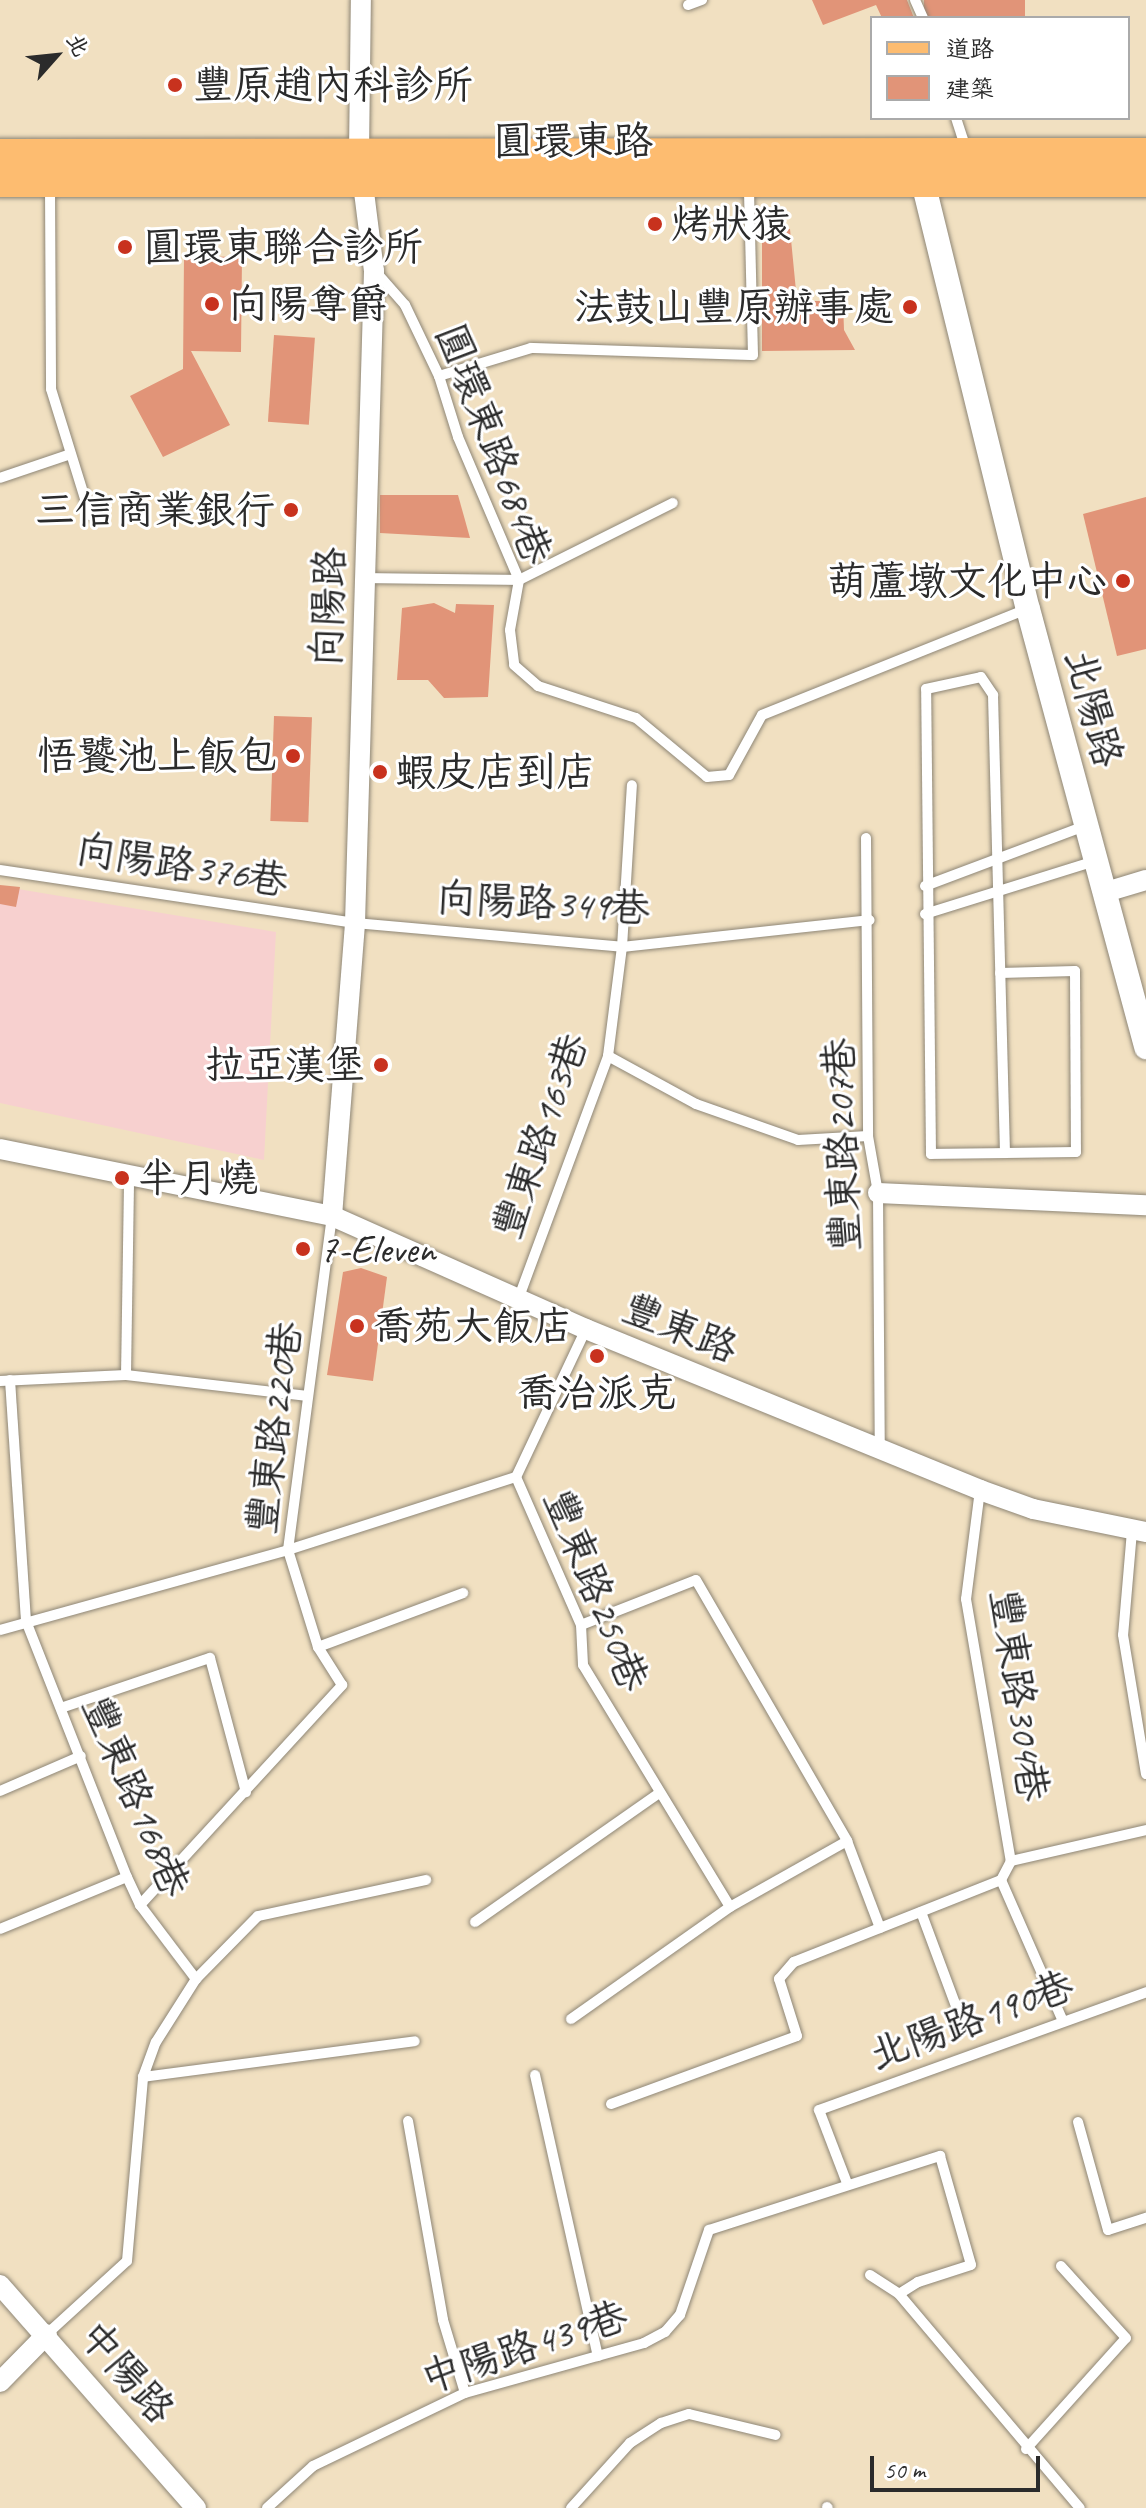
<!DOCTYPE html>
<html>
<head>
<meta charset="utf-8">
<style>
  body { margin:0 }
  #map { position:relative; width:1146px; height:2508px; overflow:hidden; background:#f1e0c1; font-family:Caveat,"LXGW WenKai TC",sans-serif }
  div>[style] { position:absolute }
  .built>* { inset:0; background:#f7d0cf }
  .building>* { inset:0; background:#e19478; transform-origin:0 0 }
  .roads { filter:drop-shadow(0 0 2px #8e8676) drop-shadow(0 0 2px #8e8676) }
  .service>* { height:10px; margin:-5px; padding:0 5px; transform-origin:5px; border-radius:5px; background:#fff }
  .minor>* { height:20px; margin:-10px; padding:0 10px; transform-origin:10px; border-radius:10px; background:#fff }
  .tertiary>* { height:24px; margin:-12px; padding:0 12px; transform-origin:12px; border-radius:12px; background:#fff }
  .primary>* { height:32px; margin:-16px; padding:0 16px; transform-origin:16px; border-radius:16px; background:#fdbc70 }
  .dots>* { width:22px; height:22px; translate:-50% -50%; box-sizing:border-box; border:4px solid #fff; border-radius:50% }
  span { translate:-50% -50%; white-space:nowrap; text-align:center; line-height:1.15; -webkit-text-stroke:6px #fff; paint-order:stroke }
  .poi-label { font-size:40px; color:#2b2b2b }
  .left { translate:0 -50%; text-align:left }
  .right { translate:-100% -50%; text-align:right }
  .street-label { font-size:40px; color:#2b2b2b }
  .legend { position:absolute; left:870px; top:16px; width:260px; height:104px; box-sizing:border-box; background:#fff; border:2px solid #aaa; margin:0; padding:10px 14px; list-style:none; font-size:24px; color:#2b2b2b }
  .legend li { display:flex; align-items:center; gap:16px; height:40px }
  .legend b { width:40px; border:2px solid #aaa }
  .north { position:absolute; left:16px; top:16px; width:80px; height:80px; -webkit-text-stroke:6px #fff; paint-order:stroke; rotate:63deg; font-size:22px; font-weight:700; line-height:32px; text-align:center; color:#2b2b2b }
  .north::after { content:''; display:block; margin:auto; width:28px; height:36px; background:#2b2b2b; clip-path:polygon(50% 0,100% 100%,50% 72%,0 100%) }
  .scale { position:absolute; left:870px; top:2456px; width:170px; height:36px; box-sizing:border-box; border:4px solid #2b2b2b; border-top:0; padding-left:10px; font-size:24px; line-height:28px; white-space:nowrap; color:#2b2b2b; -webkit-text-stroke:6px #fff; paint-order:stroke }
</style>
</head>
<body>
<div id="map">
  <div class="built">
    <i style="clip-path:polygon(0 886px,276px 932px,264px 1160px,0 1103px)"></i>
  </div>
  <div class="building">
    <i style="clip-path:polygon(812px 0,907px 0,914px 18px,882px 18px,876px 5px,823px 25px)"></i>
    <i style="left:924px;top:0;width:101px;height:19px"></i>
    <i style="clip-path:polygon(790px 229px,797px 301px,843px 301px,844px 330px,855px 350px,762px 351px,762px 230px)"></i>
    <i style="clip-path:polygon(184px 256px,242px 257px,241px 352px,191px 351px,230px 425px,163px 457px,130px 396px,183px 369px)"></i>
    <i style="left:274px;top:335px;width:41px;height:87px;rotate:4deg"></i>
    <i style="clip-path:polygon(380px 495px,458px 495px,470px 538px,380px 533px)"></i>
    <i style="clip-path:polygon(1146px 497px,1146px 649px,1117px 656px,1083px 514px)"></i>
    <i style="clip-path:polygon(434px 603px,455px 613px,456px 604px,494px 605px,488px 697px,444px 698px,428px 680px,397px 680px,402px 608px)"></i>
    <i style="left:274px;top:716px;width:38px;height:105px;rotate:2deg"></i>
    <i style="clip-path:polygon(0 885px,20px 887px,16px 907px,0 904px)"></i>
    <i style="clip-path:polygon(361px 1268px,387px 1277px,373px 1381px,327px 1375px,343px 1272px)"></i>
  </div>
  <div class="roads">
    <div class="service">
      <i style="left:915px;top:0;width:20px;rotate:66deg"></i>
      <i style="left:688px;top:5px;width:15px;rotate:-20deg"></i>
      <i style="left:956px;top:118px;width:33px;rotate:72deg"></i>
      <i style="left:50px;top:187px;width:202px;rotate:89.7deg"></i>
      <i style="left:51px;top:389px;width:132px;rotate:72.8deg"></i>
      <i style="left:376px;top:272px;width:44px;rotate:48.7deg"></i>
      <i style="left:405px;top:305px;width:79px;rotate:64.4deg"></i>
      <i style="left:439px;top:376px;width:64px;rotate:72.7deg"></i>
      <i style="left:458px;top:437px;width:155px;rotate:66.9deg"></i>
      <i style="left:519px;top:580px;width:51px;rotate:100.2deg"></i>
      <i style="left:510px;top:630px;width:35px;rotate:83deg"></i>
      <i style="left:514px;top:665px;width:32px;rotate:41deg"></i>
      <i style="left:538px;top:686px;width:103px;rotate:18.1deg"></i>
      <i style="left:636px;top:718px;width:92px;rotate:39.7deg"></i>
      <i style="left:707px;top:777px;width:22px;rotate:-5deg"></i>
      <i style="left:729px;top:775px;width:68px;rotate:-61.2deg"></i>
      <i style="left:762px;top:715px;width:285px;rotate:-21.8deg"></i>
      <i style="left:439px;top:376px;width:96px;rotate:-16.9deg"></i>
      <i style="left:531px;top:348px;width:222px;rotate:1.8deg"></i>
      <i style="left:753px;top:355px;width:169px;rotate:-91.4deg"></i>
      <i style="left:0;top:478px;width:72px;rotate:-18.7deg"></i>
      <i style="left:365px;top:578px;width:154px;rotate:0.7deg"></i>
      <i style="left:519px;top:580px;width:172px;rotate:-26.6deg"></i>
      <i style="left:981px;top:677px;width:22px;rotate:56deg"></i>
      <i style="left:993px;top:695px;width:458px;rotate:88.5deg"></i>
      <i style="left:1005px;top:1153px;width:74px;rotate:179.2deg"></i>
      <i style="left:931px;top:1154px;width:465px;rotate:-90.6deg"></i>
      <i style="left:926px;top:689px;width:56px;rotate:-12.3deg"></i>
      <i style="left:866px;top:838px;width:298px;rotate:89.6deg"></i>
      <i style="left:868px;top:1136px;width:58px;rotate:80deg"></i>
      <i style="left:878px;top:1193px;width:257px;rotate:89.6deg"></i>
      <i style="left:0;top:870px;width:359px;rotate:8.5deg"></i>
      <i style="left:355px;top:923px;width:268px;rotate:5.1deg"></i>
      <i style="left:622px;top:947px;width:249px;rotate:-6.2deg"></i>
      <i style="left:925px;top:886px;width:171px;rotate:-20.6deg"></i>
      <i style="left:925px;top:914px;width:178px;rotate:-17.3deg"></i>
      <i style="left:1000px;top:973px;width:75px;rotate:-1.5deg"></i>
      <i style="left:1075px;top:971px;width:181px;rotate:89.7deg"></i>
      <i style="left:1076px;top:1152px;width:71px;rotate:179.2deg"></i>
      <i style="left:608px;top:1056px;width:100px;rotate:28.6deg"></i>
      <i style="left:696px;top:1104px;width:108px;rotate:19.4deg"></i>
      <i style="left:798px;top:1140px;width:70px;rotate:-3.3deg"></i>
      <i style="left:519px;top:1297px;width:257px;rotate:-69.7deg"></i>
      <i style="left:608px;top:1056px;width:110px;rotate:-82.7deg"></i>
      <i style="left:622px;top:947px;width:162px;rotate:-86.5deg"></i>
      <i style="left:586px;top:1329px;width:164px;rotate:115.3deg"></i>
      <i style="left:516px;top:1477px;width:162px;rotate:66.3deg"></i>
      <i style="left:581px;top:1625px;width:40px;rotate:87.1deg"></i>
      <i style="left:583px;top:1665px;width:283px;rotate:58.7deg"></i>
      <i style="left:126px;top:1375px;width:197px;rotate:-89.1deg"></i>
      <i style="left:10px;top:1380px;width:242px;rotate:86.2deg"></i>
      <i style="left:26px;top:1621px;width:275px;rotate:68.5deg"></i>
      <i style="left:127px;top:1877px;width:31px;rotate:65deg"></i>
      <i style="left:140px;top:1905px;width:93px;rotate:52.9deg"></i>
      <i style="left:0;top:1381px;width:126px;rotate:-2.7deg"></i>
      <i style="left:126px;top:1375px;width:183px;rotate:6.6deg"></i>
      <i style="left:980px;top:1490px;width:110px;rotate:97.3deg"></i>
      <i style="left:966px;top:1599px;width:266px;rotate:80.3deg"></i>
      <i style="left:1132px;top:1531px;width:104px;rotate:94.9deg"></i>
      <i style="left:1123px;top:1635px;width:141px;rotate:80.6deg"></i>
      <i style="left:581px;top:1625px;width:123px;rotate:-21.4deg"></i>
      <i style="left:696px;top:1580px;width:302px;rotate:59.9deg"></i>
      <i style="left:847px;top:1841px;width:93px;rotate:69.2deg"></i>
      <i style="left:0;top:1630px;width:299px;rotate:-15.5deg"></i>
      <i style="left:288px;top:1550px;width:239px;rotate:-17.8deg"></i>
      <i style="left:318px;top:1647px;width:155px;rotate:-20.4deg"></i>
      <i style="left:64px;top:1707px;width:154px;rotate:-18.6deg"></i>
      <i style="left:210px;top:1658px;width:139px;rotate:75deg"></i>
      <i style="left:0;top:1791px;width:88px;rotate:-23.4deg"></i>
      <i style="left:1001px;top:1880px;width:152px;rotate:66.3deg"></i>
      <i style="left:140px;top:1905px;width:299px;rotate:-47.4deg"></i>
      <i style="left:342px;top:1685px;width:45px;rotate:-122.3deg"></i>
      <i style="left:318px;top:1647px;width:102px;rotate:-107.2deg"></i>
      <i style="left:288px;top:1550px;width:337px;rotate:-82.5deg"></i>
      <i style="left:921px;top:1912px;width:103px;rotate:69.6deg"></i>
      <i style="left:475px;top:1922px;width:223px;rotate:-35deg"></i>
      <i style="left:0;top:1929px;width:137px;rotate:-22.3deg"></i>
      <i style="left:571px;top:2019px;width:194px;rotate:-35.2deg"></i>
      <i style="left:730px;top:1907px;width:134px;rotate:-29.4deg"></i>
      <i style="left:535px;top:2075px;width:288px;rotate:77.4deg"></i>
      <i style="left:143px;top:2077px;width:274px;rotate:-7.5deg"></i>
      <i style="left:611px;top:2104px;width:198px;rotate:-20.1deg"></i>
      <i style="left:797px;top:2036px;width:60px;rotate:-107.5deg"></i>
      <i style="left:779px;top:1979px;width:23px;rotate:-49deg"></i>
      <i style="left:794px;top:1962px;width:223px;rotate:-21.6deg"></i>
      <i style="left:1001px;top:1880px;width:21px;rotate:-62deg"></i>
      <i style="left:1011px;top:1861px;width:139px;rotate:-12.9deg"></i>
      <i style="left:408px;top:2121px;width:202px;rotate:80deg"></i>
      <i style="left:443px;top:2320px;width:76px;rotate:73.2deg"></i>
      <i style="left:1078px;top:2122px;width:112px;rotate:74.5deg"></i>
      <i style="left:1108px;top:2230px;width:40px;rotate:-18deg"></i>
      <i style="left:847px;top:2183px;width:78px;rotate:-111deg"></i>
      <i style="left:819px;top:2110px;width:348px;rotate:-19.8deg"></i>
      <i style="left:870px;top:2275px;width:35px;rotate:33deg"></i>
      <i style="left:899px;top:2294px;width:280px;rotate:49.8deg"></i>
      <i style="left:47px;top:2334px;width:108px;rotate:-42.4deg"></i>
      <i style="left:127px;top:2261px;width:185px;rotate:-85deg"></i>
      <i style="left:143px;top:2077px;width:37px;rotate:-70deg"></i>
      <i style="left:156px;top:2042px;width:75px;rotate:-57.6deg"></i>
      <i style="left:196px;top:1979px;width:88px;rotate:-45.5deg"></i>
      <i style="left:258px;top:1916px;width:172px;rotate:-12.1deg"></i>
      <i style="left:1026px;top:2449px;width:149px;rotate:-48deg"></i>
      <i style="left:1126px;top:2338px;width:97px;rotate:-132.1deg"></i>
      <i style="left:827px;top:2507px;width:1px;rotate:45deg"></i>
      <i style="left:267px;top:2508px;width:62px;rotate:-42.4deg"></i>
      <i style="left:313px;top:2466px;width:169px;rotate:-25.7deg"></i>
      <i style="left:465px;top:2393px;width:186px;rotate:-15.6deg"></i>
      <i style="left:644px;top:2343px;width:24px;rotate:-28deg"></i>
      <i style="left:665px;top:2332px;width:23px;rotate:-49deg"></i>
      <i style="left:680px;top:2315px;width:90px;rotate:-71.2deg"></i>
      <i style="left:709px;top:2230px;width:243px;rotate:-17.8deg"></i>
      <i style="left:940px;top:2156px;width:113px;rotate:74.1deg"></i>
      <i style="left:971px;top:2265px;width:56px;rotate:162.2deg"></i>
      <i style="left:918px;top:2282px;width:22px;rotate:148deg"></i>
      <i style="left:571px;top:2508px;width:88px;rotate:-47.8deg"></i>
      <i style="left:630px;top:2443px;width:37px;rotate:-33deg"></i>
      <i style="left:661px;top:2423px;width:29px;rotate:-18deg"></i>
      <i style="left:689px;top:2414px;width:89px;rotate:13.6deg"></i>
    </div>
    <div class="minor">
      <i style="left:1106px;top:892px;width:42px;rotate:-16.7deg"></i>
      <i style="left:0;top:1149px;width:339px;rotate:11.4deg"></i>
      <i style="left:332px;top:1216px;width:278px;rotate:24deg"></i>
      <i style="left:586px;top:1329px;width:426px;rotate:22.2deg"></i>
      <i style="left:980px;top:1490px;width:56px;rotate:19.7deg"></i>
      <i style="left:1033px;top:1509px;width:115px;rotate:11.5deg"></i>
      <i style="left:878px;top:1193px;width:268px;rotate:2.6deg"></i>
      <i style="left:332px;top:1216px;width:294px;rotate:-85.5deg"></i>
      <i style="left:355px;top:923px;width:652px;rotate:-88.33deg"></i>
      <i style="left:374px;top:271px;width:119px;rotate:-97.2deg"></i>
      <i style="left:359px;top:153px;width:153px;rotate:-89.3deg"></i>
      <i style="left:0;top:2285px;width:297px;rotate:48.7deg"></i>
      <i style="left:0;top:2382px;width:67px;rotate:-45.6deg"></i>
    </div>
    <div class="tertiary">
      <i style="left:919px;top:166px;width:456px;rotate:76.2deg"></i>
      <i style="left:1028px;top:609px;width:454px;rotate:74.9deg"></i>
    </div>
    <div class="primary">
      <i style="left:0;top:155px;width:1146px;rotate:-0.05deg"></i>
      <i style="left:0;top:181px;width:1146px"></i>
    </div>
  </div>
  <div class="dots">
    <i style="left:175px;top:85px;background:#c8321e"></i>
    <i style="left:655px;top:224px;background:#c8321e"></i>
    <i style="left:125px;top:247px;background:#c8321e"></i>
    <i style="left:212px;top:304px;background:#c8321e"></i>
    <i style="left:910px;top:307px;background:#c8321e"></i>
    <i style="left:291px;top:510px;background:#c8321e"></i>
    <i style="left:1123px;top:581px;background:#c8321e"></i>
    <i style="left:293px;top:756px;background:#c8321e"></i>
    <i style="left:380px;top:772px;background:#c8321e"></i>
    <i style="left:381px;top:1065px;background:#c8321e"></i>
    <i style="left:122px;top:1178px;background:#c8321e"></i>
    <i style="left:303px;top:1249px;background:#c8321e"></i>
    <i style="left:357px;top:1326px;background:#c8321e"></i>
    <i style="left:597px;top:1356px;background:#c8321e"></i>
  </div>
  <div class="poi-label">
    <span class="left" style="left:193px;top:85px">豐原趙內科診所</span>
    <span class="left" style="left:671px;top:224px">烤狀猿</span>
    <span class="left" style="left:143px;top:247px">圓環東聯合診所</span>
    <span class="left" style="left:228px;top:304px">向陽尊爵</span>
    <span class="right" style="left:894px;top:307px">法鼓山豐原辦事處</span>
    <span class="right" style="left:275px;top:510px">三信商業銀行</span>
    <span class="right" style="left:1107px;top:581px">葫蘆墩文化中心</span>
    <span class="right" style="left:277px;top:756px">悟饕池上飯包</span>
    <span class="left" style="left:396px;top:772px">蝦皮店到店</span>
    <span class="right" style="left:365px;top:1065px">拉亞漢堡</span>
    <span class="left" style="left:138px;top:1178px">半月燒</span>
    <span class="left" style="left:319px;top:1249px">7-Eleven</span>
    <span class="left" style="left:373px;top:1326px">喬苑大飯店</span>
    <span style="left:597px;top:1393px">喬治派克</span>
  </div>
  <div class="street-label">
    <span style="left:573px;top:141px">圓環東路</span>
    <span style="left:494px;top:444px;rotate:69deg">圓環東路684巷</span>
    <span style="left:328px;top:607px;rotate:-88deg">向陽路</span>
    <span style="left:1094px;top:708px;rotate:75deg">北陽路</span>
    <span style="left:182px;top:865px;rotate:9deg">向陽路376巷</span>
    <span style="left:543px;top:903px;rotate:3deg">向陽路349巷</span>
    <span style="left:540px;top:1136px;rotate:-71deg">豐東路163巷</span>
    <span style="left:842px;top:1145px;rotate:-92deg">豐東路207巷</span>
    <span style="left:680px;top:1328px;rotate:22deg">豐東路</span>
    <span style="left:274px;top:1428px;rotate:-83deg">豐東路220巷</span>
    <span style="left:596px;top:1590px;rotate:68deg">豐東路250巷</span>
    <span style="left:1019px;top:1695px;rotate:82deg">豐東路304巷</span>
    <span style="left:136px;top:1796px;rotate:67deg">豐東路168巷</span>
    <span style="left:971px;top:2020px;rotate:-20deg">北陽路190巷</span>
    <span style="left:524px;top:2347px;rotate:-18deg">中陽路439巷</span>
    <span style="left:127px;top:2372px;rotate:49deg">中陽路</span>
  </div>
  <ul class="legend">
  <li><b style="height:10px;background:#fdbc70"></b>道路</li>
  <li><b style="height:22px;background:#e19478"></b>建築</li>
  </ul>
  <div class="north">北</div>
  <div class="scale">50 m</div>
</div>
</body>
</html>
